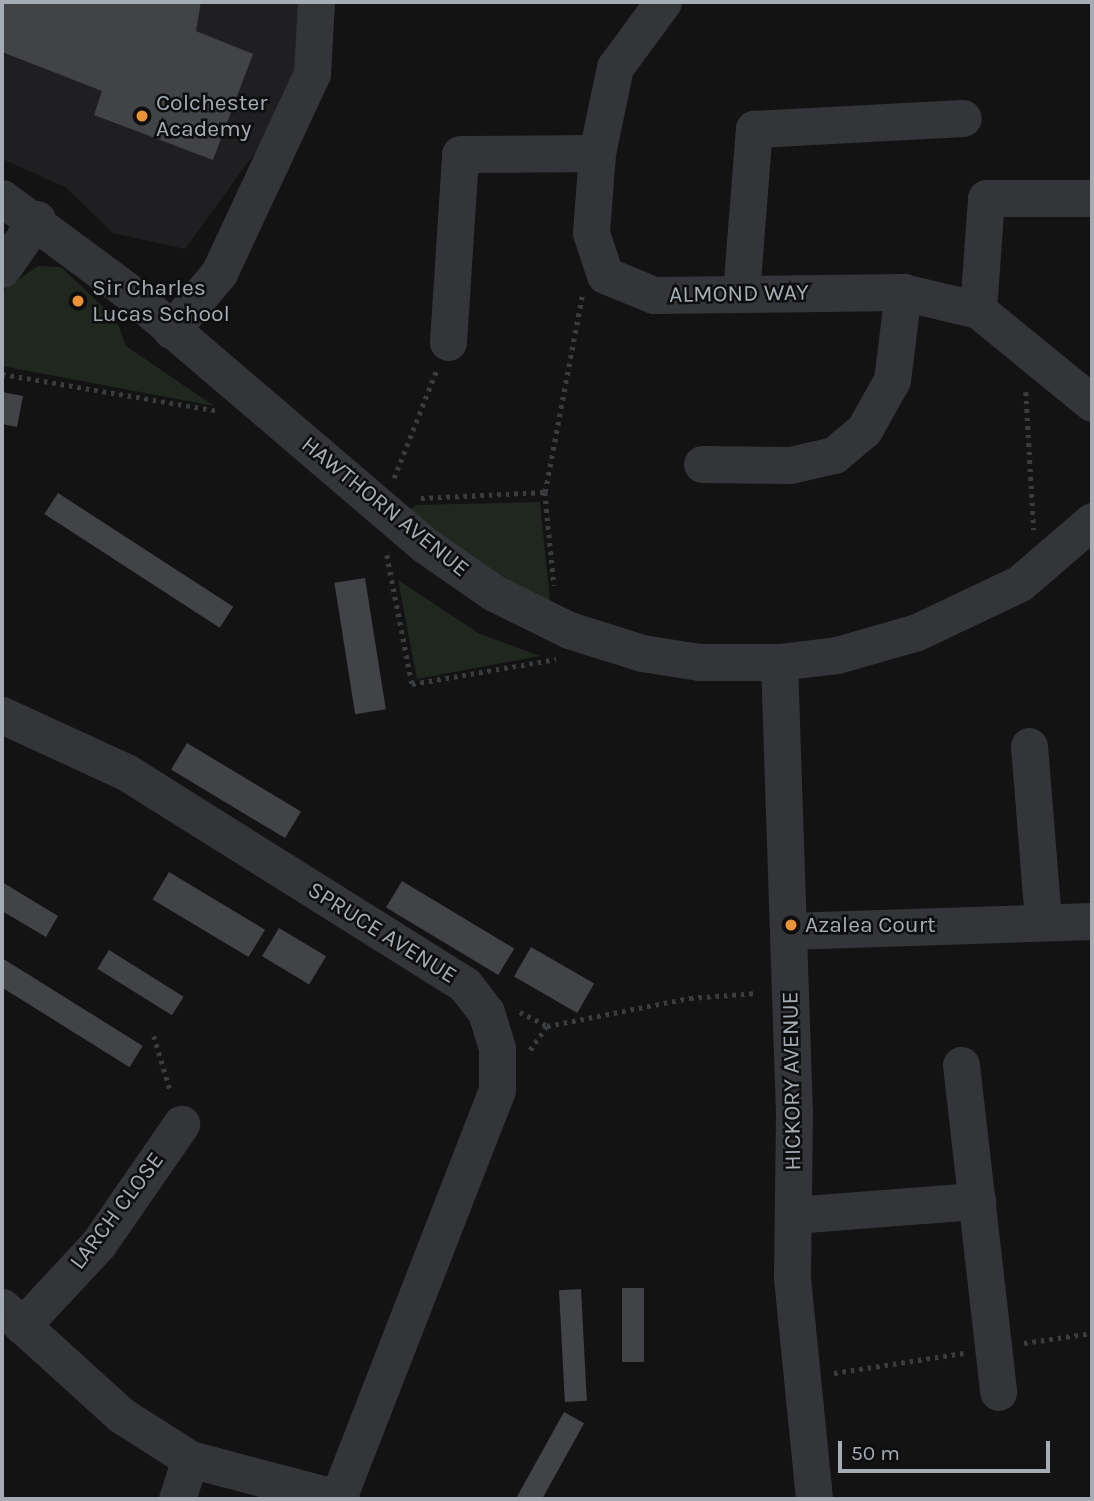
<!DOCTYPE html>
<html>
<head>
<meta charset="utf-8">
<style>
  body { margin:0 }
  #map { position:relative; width:1094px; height:1501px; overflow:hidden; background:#131314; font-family:Karla,sans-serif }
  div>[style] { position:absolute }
  .built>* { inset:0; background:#1f1f21 }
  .green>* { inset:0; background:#1f271f }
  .building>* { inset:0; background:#424347; transform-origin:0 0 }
  .path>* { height:4.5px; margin-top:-2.25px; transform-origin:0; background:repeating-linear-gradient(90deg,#3a3d40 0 3.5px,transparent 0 8.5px) }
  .minor>* { height:37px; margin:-18.5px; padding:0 18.5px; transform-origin:18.5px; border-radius:18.5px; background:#343539 }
  .dots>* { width:19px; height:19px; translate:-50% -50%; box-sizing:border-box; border:4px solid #0e0e0f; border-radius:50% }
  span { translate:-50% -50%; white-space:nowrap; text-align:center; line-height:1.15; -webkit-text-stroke:5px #0e0e0f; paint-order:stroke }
  .poi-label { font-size:23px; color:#a5acb4 }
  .left { translate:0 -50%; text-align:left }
  .street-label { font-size:23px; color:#a5acb4 }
  .frame { position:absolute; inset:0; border:4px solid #a5acb4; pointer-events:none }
  .scale { position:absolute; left:838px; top:1441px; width:212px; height:32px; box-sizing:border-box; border:4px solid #a5acb4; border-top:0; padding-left:9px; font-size:21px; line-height:24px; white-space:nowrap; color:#a5acb4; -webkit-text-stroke:5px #0e0e0f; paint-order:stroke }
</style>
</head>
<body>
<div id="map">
  <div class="built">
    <i style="clip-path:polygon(2px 2px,316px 2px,312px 74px,185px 249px,113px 233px,65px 187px,2px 159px)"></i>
  </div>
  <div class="green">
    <i style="clip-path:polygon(38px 266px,61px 267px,116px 319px,126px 346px,214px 406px,2px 366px,2px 291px)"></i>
    <i style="clip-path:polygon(540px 502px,551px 609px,492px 580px,409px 511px,416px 505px)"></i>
    <i style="clip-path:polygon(398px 580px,480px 634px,540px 656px,417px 679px)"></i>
  </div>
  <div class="building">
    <i style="clip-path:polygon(2px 2px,201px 2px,196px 31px,253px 54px,213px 160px,94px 115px,102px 91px,2px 52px)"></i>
    <i style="clip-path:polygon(2px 392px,23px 396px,17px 427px,2px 424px)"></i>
    <i style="left:58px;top:493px;width:209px;height:25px;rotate:33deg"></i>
    <i style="left:365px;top:578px;width:133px;height:31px;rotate:81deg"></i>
    <i style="left:187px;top:743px;width:133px;height:31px;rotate:31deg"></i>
    <i style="left:169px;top:872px;width:112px;height:32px;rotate:31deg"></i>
    <i style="left:402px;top:881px;width:131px;height:31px;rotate:31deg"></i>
    <i style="clip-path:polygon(2px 882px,58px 916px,46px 937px,2px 911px)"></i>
    <i style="left:279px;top:928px;width:55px;height:33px;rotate:31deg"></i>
    <i style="left:531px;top:947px;width:73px;height:34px;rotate:30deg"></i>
    <i style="left:109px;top:950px;width:88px;height:22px;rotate:32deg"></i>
    <i style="left:2px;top:958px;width:166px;height:25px;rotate:32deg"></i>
    <i style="left:622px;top:1288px;width:22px;height:74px"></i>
    <i style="left:581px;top:1289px;width:112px;height:22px;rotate:87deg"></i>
    <i style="left:564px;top:1412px;width:23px;height:99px;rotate:29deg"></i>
  </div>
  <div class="path">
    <i style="left:2px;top:374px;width:219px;rotate:9.7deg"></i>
    <i style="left:1026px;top:392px;width:138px;rotate:86.7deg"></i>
    <i style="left:394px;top:478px;width:117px;rotate:-68.5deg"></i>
    <i style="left:545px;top:492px;width:94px;rotate:84.5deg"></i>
    <i style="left:421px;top:498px;width:124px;rotate:-2.8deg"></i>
    <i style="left:545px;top:492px;width:199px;rotate:-79.3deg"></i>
    <i style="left:387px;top:555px;width:131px;rotate:79deg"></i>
    <i style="left:412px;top:684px;width:146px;rotate:-9.8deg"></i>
    <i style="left:520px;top:1012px;width:30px;rotate:27deg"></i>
    <i style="left:154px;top:1036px;width:59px;rotate:73.4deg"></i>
    <i style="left:530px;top:1050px;width:29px;rotate:-55deg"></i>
    <i style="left:547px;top:1026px;width:146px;rotate:-11.1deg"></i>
    <i style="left:690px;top:998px;width:68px;rotate:-4.2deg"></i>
    <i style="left:1024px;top:1343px;width:69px;rotate:-8.4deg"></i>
    <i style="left:834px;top:1373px;width:131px;rotate:-8.8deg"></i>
  </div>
  <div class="minor">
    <i style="left:663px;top:2px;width:81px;rotate:126.4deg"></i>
    <i style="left:615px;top:67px;width:88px;rotate:101.8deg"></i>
    <i style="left:597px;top:153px;width:80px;rotate:94.3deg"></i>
    <i style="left:591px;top:233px;width:44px;rotate:71.6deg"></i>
    <i style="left:605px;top:275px;width:53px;rotate:22.2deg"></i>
    <i style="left:654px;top:295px;width:249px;rotate:-0.7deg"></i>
    <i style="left:903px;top:292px;width:77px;rotate:13.5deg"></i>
    <i style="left:978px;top:310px;width:147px;rotate:39.2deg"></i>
    <i style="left:2px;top:198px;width:153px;rotate:36.5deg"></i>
    <i style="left:125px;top:289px;width:394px;rotate:40.5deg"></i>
    <i style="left:425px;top:545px;width:84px;rotate:34.8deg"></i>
    <i style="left:494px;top:593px;width:84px;rotate:26.3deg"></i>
    <i style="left:569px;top:630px;width:77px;rotate:17.5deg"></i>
    <i style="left:642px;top:653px;width:58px;rotate:9deg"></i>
    <i style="left:699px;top:662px;width:80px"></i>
    <i style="left:779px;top:662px;width:58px;rotate:-6.9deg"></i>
    <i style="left:837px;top:655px;width:83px;rotate:-16deg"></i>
    <i style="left:917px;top:632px;width:114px;rotate:-25.4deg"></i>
    <i style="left:1020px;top:583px;width:95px;rotate:-40.7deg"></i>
    <i style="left:2px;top:269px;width:61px;rotate:-55deg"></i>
    <i style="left:741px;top:293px;width:165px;rotate:-85.5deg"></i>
    <i style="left:754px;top:129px;width:209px;rotate:-3deg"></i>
    <i style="left:978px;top:310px;width:112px;rotate:-85.9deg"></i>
    <i style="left:986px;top:198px;width:106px"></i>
    <i style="left:171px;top:330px;width:75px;rotate:-49.9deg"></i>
    <i style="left:219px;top:273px;width:220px;rotate:-65deg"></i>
    <i style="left:312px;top:74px;width:72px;rotate:-86.8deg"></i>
    <i style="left:448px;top:342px;width:188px;rotate:-86.3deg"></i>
    <i style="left:460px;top:154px;width:137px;rotate:-0.4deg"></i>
    <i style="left:702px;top:464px;width:88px;rotate:0.7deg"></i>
    <i style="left:790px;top:465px;width:45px;rotate:-12.8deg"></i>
    <i style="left:834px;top:455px;width:39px;rotate:-40deg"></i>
    <i style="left:864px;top:430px;width:57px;rotate:-60.8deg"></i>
    <i style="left:892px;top:380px;width:89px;rotate:-82.9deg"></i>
    <i style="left:779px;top:662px;width:449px;rotate:88.1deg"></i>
    <i style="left:794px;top:1111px;width:167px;rotate:90.7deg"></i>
    <i style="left:792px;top:1278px;width:222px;rotate:84.3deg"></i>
    <i style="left:2px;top:715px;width:136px;rotate:24.7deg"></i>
    <i style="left:126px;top:772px;width:400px;rotate:32.1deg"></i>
    <i style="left:465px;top:985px;width:34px;rotate:52deg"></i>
    <i style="left:486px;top:1012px;width:38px;rotate:73deg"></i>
    <i style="left:497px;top:1048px;width:42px;rotate:90deg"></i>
    <i style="left:497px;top:1090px;width:437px;rotate:111.3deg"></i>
    <i style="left:1029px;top:746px;width:174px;rotate:85.4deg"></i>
    <i style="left:788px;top:931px;width:304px;rotate:-1.9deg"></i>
    <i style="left:961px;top:1065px;width:329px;rotate:83.5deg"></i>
    <i style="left:793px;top:1215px;width:185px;rotate:-4.4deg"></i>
    <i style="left:2px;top:1307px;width:161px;rotate:42.2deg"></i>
    <i style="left:121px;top:1415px;width:82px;rotate:32.5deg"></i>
    <i style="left:190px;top:1459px;width:156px;rotate:14.8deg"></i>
    <i style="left:22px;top:1326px;width:113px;rotate:-47.1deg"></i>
    <i style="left:99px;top:1243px;width:145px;rotate:-55.4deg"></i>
    <i style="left:177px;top:1499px;width:42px;rotate:-72deg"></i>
  </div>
  <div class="dots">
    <i style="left:142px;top:116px;background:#e99336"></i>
    <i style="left:78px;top:301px;background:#e99336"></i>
    <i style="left:791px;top:925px;background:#e99336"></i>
  </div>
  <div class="poi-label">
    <span class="left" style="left:156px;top:116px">Colchester<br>Academy</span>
    <span class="left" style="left:92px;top:301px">Sir Charles<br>Lucas School</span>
    <span class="left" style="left:805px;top:925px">Azalea Court</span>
  </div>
  <div class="street-label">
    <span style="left:739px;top:294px;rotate:-1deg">ALMOND WAY</span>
    <span style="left:385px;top:507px;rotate:39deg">HAWTHORN AVENUE</span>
    <span style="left:382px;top:933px;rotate:32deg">SPRUCE AVENUE</span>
    <span style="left:792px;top:1081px;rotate:-91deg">HICKORY AVENUE</span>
    <span style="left:117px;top:1211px;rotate:-53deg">LARCH CLOSE</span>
  </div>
  <div class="frame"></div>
  <div class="scale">50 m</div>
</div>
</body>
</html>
